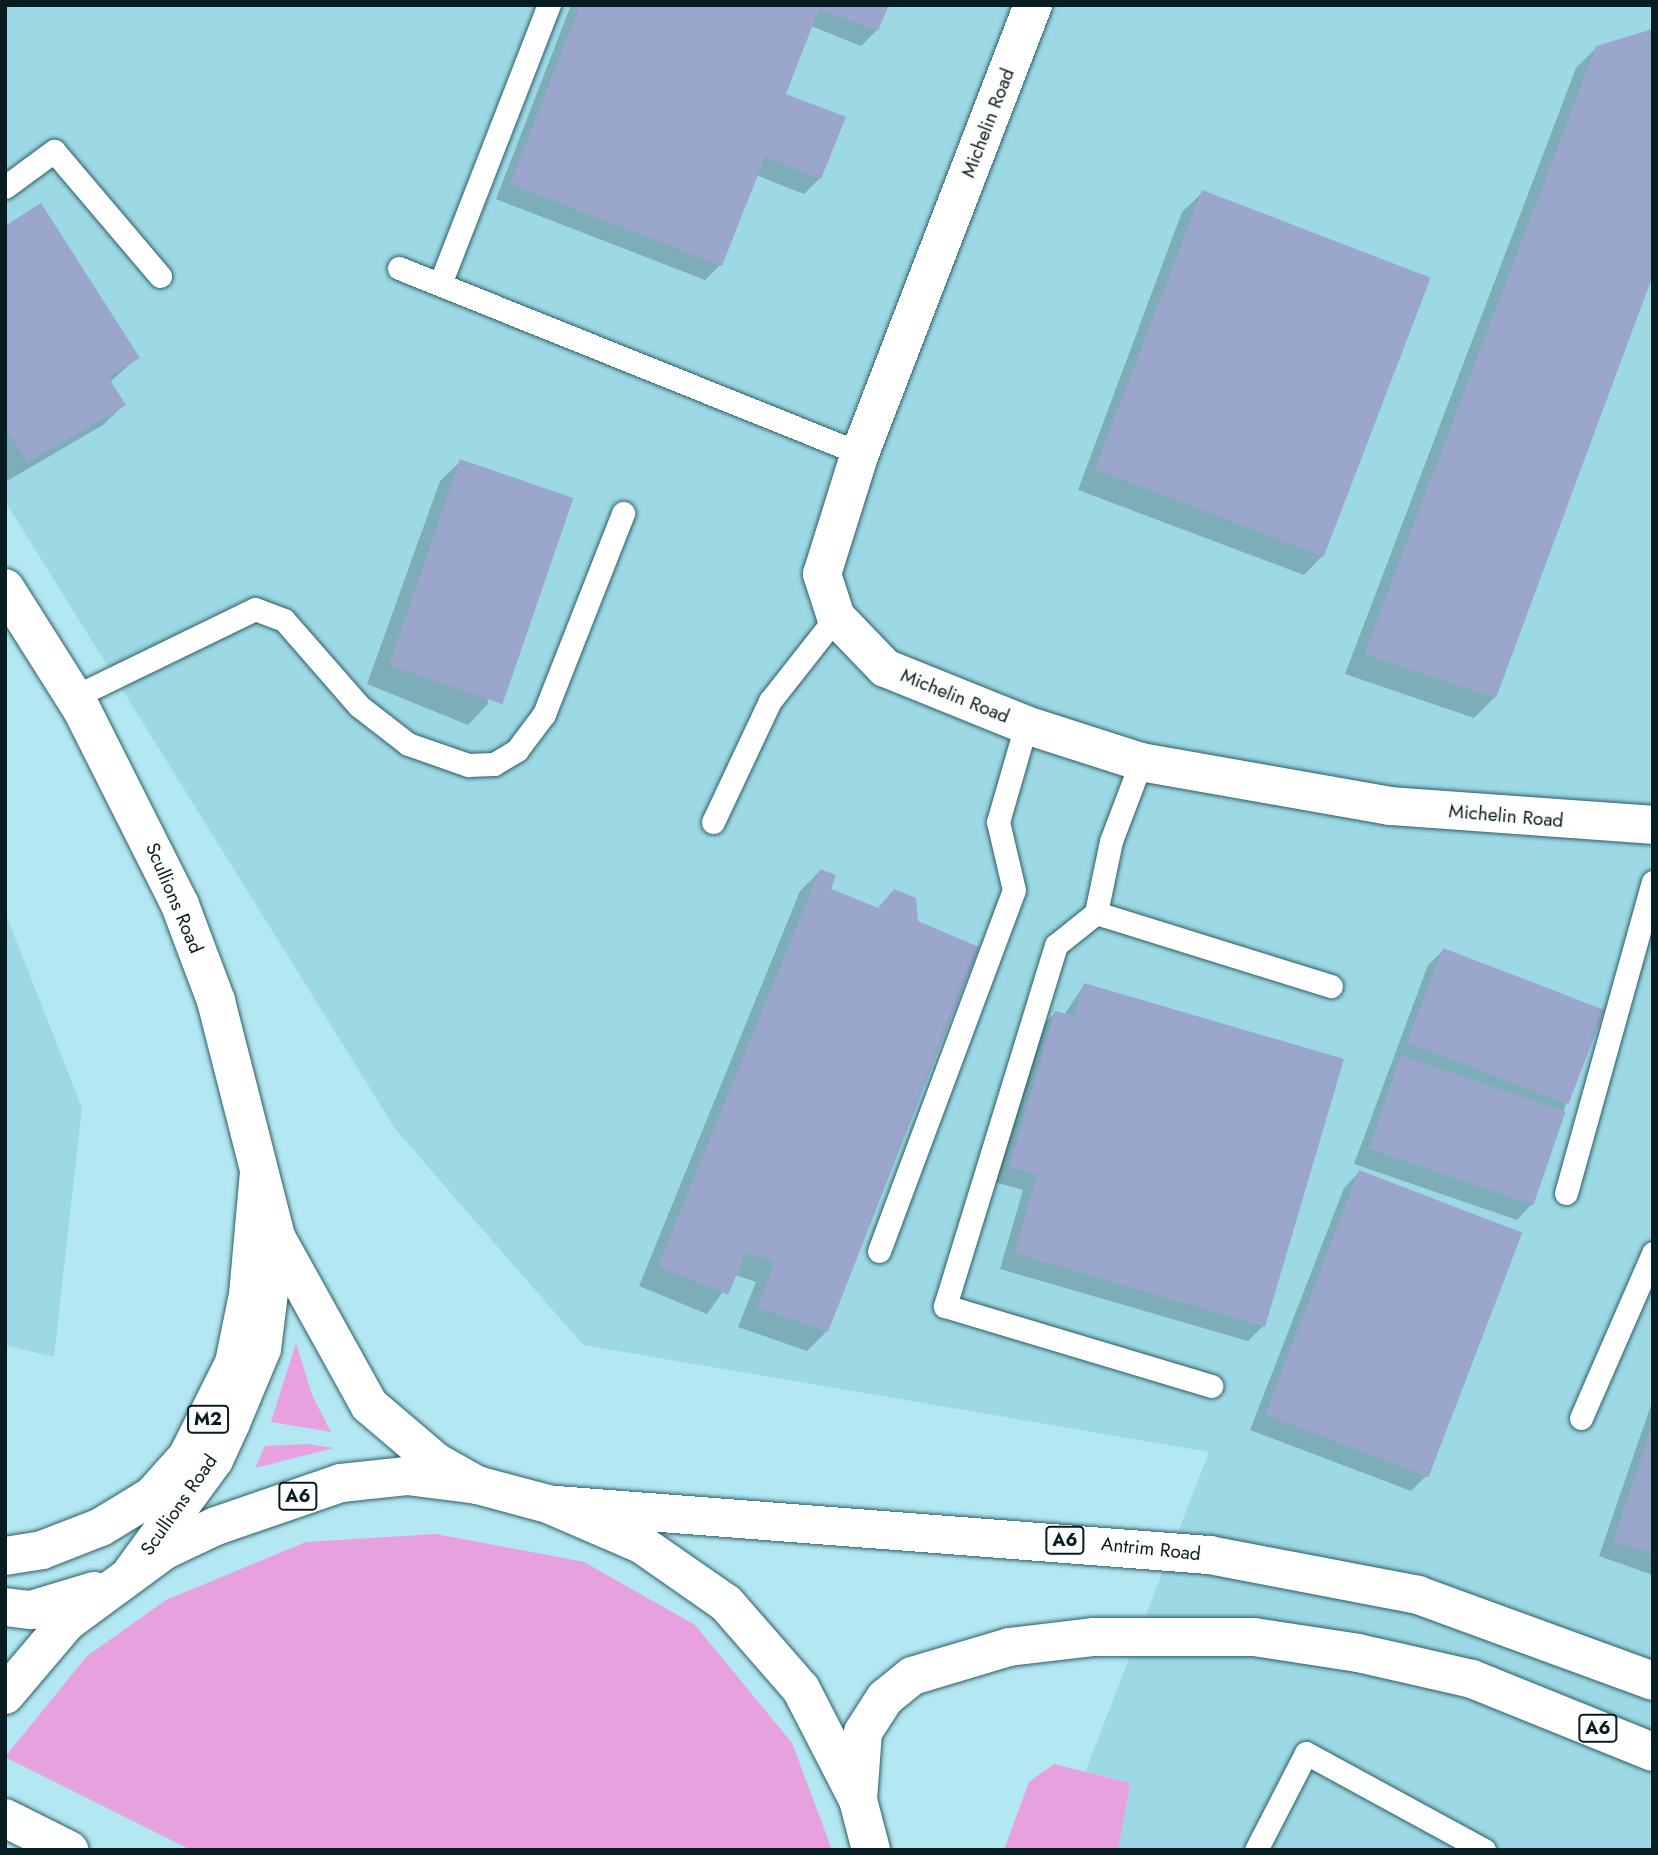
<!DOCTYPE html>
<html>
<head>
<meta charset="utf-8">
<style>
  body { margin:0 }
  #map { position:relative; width:1658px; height:1855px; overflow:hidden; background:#b3e7f1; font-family:Jost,sans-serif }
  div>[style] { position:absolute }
  .built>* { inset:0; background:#9dd9e5 }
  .green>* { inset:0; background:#e8a1df }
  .shadow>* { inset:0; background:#0003 }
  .building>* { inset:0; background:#9aa6cb; transform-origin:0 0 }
  .roads { filter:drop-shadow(0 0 2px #2c5e67) drop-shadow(0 0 2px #2c5e67) }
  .lane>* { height:23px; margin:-11.5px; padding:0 11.5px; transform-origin:11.5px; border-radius:11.5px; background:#fff }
  .street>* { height:38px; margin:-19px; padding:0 19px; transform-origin:19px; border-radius:19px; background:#fff }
  .secondary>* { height:38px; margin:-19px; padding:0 19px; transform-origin:19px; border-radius:19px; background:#fff }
  .primary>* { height:38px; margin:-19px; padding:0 19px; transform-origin:19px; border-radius:19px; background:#fff }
  .highway>* { height:38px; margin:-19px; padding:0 19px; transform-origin:19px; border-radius:19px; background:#fff }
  span { translate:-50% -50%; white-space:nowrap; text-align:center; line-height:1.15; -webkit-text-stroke:6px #fdfdfd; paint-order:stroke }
  .shield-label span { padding:2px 5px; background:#fdfdfd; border:2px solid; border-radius:5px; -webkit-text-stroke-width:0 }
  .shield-label { font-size:18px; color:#081d21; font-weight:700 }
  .street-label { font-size:19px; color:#081d21 }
  .frame { position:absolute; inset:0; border:7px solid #081d21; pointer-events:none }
</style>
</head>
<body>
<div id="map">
  <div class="built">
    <i style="clip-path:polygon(5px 5px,1653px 5px,1653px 1850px,1055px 1850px,1209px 1452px,583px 1345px,396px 1130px,5px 501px)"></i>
    <i style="clip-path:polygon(5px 912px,82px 1108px,54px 1357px,5px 1345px)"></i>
  </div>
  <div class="green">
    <i style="clip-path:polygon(296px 1343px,312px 1395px,331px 1432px,271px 1422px)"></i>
    <i style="clip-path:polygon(307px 1444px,334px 1448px,255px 1468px,265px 1446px)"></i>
    <i style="clip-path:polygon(436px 1534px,584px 1562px,695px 1625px,792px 1743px,832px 1850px,191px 1850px,5px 1757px,87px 1656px,166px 1600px,306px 1542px)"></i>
    <i style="clip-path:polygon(1054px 1764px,1130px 1783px,1118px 1850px,1004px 1850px,1029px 1782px)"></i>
  </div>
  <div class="shadow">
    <i style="clip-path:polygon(571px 5px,887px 5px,877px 30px,861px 46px,811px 26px,784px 95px,820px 178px,804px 194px,756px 175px,720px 265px,705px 280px,496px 199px)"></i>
    <i style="clip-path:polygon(1597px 47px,1653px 270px,1494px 698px,1474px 718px,1345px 674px,1576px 68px)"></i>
    <i style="clip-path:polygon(1203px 192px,1324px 554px,1304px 575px,1078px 490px,1182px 212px)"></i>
    <i style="clip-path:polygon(5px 228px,138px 357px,109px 383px,124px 405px,103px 425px,7px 481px)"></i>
    <i style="clip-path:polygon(461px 461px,488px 704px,468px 725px,367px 684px,440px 481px)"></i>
    <i style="clip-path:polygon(820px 871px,829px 890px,827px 1331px,807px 1351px,738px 1327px,756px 1282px,735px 1275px,707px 1314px,639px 1286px,800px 891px)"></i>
    <i style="clip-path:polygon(1444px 950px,1566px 1104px,1532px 1204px,1517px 1220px,1354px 1164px,1428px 965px)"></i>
    <i style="clip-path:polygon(1084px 985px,1263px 1326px,1248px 1341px,1000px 1269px,1023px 1190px,994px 1182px,1040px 1028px,1055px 1013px,1064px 1015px)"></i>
    <i style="clip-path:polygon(1359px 1172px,1426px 1476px,1411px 1491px,1250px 1430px,1344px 1188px)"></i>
    <i style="clip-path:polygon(1653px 1399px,1653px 1575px,1599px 1556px)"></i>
  </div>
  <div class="building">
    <i style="clip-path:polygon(580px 5px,889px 5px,878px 31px,819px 9px,786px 94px,846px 117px,821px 179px,765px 157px,722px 266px,510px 184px)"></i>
    <i style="clip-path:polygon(1653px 29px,1653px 275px,1496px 698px,1364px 654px,1596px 46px)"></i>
    <i style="left:1202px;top:190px;width:245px;height:299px;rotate:21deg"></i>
    <i style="clip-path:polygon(41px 203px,140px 358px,108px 377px,126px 405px,28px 462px,5px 428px,5px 226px)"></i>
    <i style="left:460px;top:459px;width:120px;height:218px;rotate:19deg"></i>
    <i style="clip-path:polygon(820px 869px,836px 875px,831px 889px,878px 908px,894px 889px,916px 898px,918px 921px,979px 947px,828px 1332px,757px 1307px,775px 1262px,746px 1252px,728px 1295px,658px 1266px)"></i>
    <i style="left:1443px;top:948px;width:173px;height:101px;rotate:21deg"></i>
    <i style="clip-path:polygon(1084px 983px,1344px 1059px,1265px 1327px,1014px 1253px,1037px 1175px,1009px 1167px,1055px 1011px,1074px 1016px)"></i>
    <i style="left:1401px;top:1055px;width:174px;height:99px;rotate:19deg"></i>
    <i style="left:1359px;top:1170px;width:175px;height:262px;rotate:21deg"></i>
    <i style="clip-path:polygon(1652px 1427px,1653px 1427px,1653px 1554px,1613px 1541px)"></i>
  </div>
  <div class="roads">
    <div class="lane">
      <i style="left:5px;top:187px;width:61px;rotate:-36.3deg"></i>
      <i style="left:54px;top:151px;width:164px;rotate:49.7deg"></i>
      <i style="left:399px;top:268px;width:497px;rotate:21.9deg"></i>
      <i style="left:440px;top:284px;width:300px;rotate:-68.7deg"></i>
      <i style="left:74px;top:697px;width:201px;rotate:-25.9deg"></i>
      <i style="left:255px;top:609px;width:31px;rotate:21deg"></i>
      <i style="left:284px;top:620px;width:114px;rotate:48.9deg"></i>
      <i style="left:359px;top:706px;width:62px;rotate:37.8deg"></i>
      <i style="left:408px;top:744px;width:64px;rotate:19.3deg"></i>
      <i style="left:468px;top:765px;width:26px;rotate:-2deg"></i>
      <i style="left:494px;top:764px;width:27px;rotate:-31deg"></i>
      <i style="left:517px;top:750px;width:45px;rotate:-53.1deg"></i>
      <i style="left:544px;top:714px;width:216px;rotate:-68.5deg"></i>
      <i style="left:1141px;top:762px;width:85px;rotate:110.8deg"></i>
      <i style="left:1111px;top:841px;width:74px;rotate:101.8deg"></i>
      <i style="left:1096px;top:913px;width:51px;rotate:141.3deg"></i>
      <i style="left:1056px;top:945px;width:378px;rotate:107.1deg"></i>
      <i style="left:945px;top:1306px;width:278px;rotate:16.7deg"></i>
      <i style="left:713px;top:822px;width:134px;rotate:-64.8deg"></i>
      <i style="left:770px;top:701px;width:107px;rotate:-51.8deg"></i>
      <i style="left:1096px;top:913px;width:246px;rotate:17.3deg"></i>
      <i style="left:1566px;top:1193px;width:323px;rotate:-74.4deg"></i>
      <i style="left:879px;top:1251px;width:385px;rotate:-69.5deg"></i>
      <i style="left:1014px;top:890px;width:70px;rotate:-103.2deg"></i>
      <i style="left:998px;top:822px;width:101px;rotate:-73.9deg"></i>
      <i style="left:1581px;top:1418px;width:180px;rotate:-66.4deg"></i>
      <i style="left:1256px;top:1850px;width:109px;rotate:-62.7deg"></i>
      <i style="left:1306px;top:1753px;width:203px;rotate:28.6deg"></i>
    </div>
    <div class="street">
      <i style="left:1033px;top:5px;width:480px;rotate:111.1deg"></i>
      <i style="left:860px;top:453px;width:127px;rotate:107.4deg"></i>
      <i style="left:822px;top:574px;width:45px;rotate:72deg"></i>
      <i style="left:836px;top:617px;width:71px;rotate:46.1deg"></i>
      <i style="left:885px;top:668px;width:152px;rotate:22deg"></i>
      <i style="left:1026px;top:725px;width:121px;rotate:17.8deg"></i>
      <i style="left:1141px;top:762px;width:253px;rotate:10deg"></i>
      <i style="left:1390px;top:806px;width:264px;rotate:4.1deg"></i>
    </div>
    <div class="secondary">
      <i style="left:5px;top:588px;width:142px;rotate:57.7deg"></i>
      <i style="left:81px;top:708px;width:220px;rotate:63.3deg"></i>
      <i style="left:180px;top:905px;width:103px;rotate:69.4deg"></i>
      <i style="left:216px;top:1001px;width:244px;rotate:75.7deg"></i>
      <i style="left:276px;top:1237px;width:192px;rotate:61deg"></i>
      <i style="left:369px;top:1405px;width:88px;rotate:40.4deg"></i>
      <i style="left:436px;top:1462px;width:47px;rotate:29.3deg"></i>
      <i style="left:132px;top:1572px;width:139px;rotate:-53.8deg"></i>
      <i style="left:214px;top:1460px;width:41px;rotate:-65.3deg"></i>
      <i style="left:231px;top:1423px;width:80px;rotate:-67.3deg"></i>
      <i style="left:262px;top:1349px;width:113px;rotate:-82.9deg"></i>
    </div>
    <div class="primary">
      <i style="left:557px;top:1505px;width:654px;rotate:4.39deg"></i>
      <i style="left:1209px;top:1555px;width:213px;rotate:10.8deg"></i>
      <i style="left:1418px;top:1595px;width:250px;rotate:20.1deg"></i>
      <i style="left:858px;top:1800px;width:68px;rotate:-85.8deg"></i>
      <i style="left:863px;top:1732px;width:40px;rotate:-57.1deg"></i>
      <i style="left:885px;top:1698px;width:35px;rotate:-39deg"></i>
      <i style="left:912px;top:1676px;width:101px;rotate:-16.6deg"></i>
      <i style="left:1009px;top:1647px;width:86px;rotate:-6.7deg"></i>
      <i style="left:1094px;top:1637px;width:160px"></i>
      <i style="left:1254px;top:1637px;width:105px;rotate:8.7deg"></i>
      <i style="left:1358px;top:1653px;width:117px;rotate:12.8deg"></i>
      <i style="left:1472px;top:1679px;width:195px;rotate:22deg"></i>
    </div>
    <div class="highway">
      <i style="left:5px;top:1556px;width:37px;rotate:-9deg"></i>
      <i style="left:42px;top:1550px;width:63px;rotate:-21.3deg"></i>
      <i style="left:101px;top:1527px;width:60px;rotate:-31.3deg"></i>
      <i style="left:152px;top:1496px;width:52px;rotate:-48.1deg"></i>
      <i style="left:187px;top:1457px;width:105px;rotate:-63.4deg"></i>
      <i style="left:234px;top:1363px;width:69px;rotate:-78.4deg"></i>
      <i style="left:248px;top:1295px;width:124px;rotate:-84.9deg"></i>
      <i style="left:5px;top:1607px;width:26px;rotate:7deg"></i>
      <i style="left:31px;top:1610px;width:66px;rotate:-16.8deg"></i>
      <i style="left:5px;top:1695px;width:96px;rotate:-49.7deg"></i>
      <i style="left:67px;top:1622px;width:122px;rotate:-36.3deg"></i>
      <i style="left:165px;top:1550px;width:56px;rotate:-25.2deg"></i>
      <i style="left:216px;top:1526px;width:132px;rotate:-19deg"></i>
      <i style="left:341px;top:1483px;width:66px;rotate:-6.1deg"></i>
      <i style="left:407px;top:1476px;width:71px;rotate:7.3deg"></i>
      <i style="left:477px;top:1485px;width:73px;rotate:15deg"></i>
      <i style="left:548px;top:1504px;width:101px;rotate:23.3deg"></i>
      <i style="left:641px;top:1544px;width:103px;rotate:34.8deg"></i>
      <i style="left:726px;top:1603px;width:114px;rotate:48.9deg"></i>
      <i style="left:801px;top:1689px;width:125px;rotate:62.8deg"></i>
      <i style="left:858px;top:1800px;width:52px;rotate:75.4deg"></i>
      <i style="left:5px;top:1818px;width:72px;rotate:26.6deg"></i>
    </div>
  </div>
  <div class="shield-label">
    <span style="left:208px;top:1419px">M2</span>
    <span style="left:298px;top:1496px">A6</span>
    <span style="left:1065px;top:1540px">A6</span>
    <span style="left:1598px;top:1728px">A6</span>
  </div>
  <div class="street-label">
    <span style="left:988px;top:123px;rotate:-69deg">Michelin Road</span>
    <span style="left:955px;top:696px;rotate:22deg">Michelin Road</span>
    <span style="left:1506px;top:816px;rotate:5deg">Michelin Road</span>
    <span style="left:174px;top:898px;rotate:67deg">Scullions Road</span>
    <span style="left:179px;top:1505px;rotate:-55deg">Scullions Road</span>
    <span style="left:1151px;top:1549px;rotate:6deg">Antrim Road</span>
  </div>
  <div class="frame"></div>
</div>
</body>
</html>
